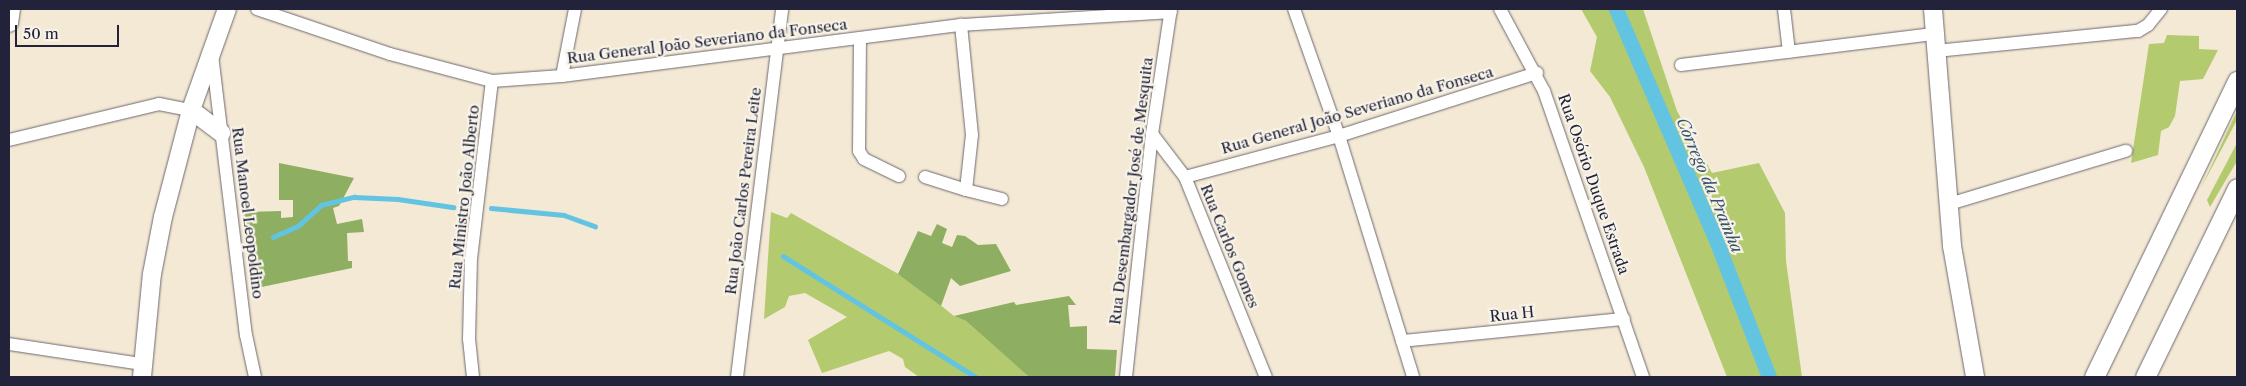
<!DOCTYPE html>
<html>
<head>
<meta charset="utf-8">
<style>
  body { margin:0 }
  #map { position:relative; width:2246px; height:386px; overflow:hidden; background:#f4e9d4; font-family:"Libre Caslon Text",serif }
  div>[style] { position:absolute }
  .green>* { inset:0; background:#b3ca6e }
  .forest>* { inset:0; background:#8eae61 }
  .stream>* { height:4.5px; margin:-2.25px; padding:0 2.25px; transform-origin:2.25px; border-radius:2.25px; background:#63c4e2 }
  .canal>* { height:15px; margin:-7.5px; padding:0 7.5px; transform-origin:7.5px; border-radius:7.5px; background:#63c4e2 }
  .roads { filter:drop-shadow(0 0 1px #6c6871) drop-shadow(0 0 1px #6c6871) }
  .street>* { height:12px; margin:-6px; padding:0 6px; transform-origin:6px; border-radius:6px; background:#fff }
  .secondary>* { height:18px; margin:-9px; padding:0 9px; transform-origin:9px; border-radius:9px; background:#fff }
  .primary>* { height:19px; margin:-9.5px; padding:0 9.5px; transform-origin:9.5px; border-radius:9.5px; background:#fff }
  span { translate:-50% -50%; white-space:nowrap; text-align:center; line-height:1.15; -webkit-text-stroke:4.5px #f7f3e8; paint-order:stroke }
  .street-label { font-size:15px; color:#22223b }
  .water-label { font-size:16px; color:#36536d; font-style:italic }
  .frame { position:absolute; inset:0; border:10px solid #22223b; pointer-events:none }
  .scale { position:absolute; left:15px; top:25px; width:104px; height:22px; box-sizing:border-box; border:2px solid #22223b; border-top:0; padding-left:6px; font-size:15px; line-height:18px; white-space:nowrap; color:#22223b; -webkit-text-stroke:4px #f7f3e8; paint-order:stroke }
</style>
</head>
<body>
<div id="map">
  <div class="green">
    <i style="clip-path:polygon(1581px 9px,1643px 9px,1677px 111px,1712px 173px,1759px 163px,1785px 213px,1786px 261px,1802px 377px,1727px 377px,1644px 167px,1610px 97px,1590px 71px,1597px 37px)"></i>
    <i style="clip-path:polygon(2167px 35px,2199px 36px,2199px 49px,2218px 50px,2203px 79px,2180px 81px,2175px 116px,2169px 127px,2161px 131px,2158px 155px,2131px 163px,2149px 44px,2164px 43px)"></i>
    <i style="clip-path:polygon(2237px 111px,2237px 120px,2201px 188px)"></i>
    <i style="clip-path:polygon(2237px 143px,2237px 161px,2210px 207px,2207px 200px)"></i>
    <i style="clip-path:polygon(771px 212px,787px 218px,791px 213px,909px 280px,954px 316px,966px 321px,1029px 377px,919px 377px,905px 367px,903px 359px,889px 351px,822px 373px,808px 340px,847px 317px,805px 293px,789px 296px,785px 307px,764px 319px)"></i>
  </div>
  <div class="forest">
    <i style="clip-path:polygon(279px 163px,354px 178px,339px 206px,333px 208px,337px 224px,362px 219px,364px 232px,347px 233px,348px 261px,352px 261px,352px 268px,257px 288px,243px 212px,281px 211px,281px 218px,293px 217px,293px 200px,279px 200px)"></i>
    <i style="clip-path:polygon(937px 224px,947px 229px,942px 243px,952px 247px,957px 235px,965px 236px,978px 245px,996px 244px,1011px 271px,960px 286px,951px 278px,941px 306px,898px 274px,918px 231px,931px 236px)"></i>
    <i style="clip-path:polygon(1069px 296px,1076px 305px,1068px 305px,1070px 327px,1087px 326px,1087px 349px,1117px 350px,1115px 377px,1029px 377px,966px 321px,954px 316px,1014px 302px,1016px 305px)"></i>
  </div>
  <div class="stream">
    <i style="left:491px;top:208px;width:73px;rotate:5.5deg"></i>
    <i style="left:564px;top:215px;width:33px;rotate:20deg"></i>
    <i style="left:273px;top:237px;width:27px;rotate:-24deg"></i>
    <i style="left:298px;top:226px;width:31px;rotate:-42deg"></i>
    <i style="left:321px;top:205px;width:34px;rotate:-14deg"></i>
    <i style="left:354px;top:197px;width:44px;rotate:2.6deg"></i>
    <i style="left:398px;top:199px;width:56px;rotate:8.3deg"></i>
    <i style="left:783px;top:256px;width:228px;rotate:32.1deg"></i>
  </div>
  <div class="canal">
    <i style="left:1616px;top:9px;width:246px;rotate:66.6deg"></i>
    <i style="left:1714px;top:235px;width:152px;rotate:68.8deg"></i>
  </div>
  <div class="roads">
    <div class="street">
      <i style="left:257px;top:9px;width:140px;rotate:18.7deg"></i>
      <i style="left:390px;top:54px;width:106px;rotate:14.8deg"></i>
      <i style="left:492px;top:81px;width:70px;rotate:-4.1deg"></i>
      <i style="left:562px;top:76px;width:402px;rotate:-7.3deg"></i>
      <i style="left:961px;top:25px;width:210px;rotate:-3.5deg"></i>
      <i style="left:1294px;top:9px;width:135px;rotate:70.5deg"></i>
      <i style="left:1339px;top:136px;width:252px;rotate:72.9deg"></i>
      <i style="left:1500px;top:9px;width:93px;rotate:61.8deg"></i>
      <i style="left:1544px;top:91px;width:303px;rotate:70.9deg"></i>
      <i style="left:1784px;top:9px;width:43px;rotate:83.4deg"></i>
      <i style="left:860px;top:38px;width:113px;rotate:90.5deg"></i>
      <i style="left:859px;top:151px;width:9px;rotate:58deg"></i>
      <i style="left:864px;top:159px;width:39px;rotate:26deg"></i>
      <i style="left:1936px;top:51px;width:203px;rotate:-5.7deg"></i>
      <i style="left:2138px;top:31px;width:12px;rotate:-31deg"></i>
      <i style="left:2148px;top:25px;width:21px;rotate:-51deg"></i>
      <i style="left:212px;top:55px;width:282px;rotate:83.1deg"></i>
      <i style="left:246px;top:335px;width:43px;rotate:77.9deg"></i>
      <i style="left:1681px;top:65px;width:256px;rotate:-7deg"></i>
      <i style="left:562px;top:76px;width:68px;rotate:-79deg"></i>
      <i style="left:1152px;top:134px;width:54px;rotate:52.5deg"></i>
      <i style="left:1185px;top:177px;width:216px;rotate:68deg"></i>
      <i style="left:9px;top:140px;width:154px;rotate:-13.5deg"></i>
      <i style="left:159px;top:104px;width:33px;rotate:11deg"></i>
      <i style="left:925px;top:177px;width:43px;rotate:17.6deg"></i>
      <i style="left:966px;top:190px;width:55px;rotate:-83.8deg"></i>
      <i style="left:972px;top:135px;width:111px;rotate:-95.7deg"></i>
      <i style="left:1185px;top:177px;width:159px;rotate:-14.9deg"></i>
      <i style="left:1339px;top:136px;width:208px;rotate:-17.7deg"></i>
      <i style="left:966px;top:190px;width:37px;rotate:14deg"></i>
      <i style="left:1949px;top:204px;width:185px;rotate:-16.7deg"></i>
      <i style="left:1402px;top:341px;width:223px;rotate:-5.7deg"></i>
      <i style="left:9px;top:344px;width:134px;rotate:8.6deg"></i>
      <i style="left:473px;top:377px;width:38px;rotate:-96deg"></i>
      <i style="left:469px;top:339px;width:80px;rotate:-88.6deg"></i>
      <i style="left:471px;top:259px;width:179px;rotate:-83.3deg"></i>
      <i style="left:737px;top:377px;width:371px;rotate:-83deg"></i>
      <i style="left:1126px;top:377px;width:244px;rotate:-83.9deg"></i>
      <i style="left:1152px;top:134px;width:126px;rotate:-81.4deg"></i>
    </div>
    <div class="secondary">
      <i style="left:1933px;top:9px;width:238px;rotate:85.4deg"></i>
      <i style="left:1952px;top:246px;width:133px;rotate:80deg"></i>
      <i style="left:9px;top:23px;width:14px;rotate:-82deg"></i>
      <i style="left:191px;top:110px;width:38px;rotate:37deg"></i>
      <i style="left:142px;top:377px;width:103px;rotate:-84.5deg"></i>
      <i style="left:152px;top:274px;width:58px;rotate:-79.1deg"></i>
      <i style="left:163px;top:217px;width:111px;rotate:-75.3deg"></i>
      <i style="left:191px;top:110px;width:107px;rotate:-70.4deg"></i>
    </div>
    <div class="primary">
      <i style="left:2094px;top:377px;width:329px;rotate:-64.2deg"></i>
      <i style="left:2145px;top:377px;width:210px;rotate:-64deg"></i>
    </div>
  </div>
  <div class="street-label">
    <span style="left:707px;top:41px;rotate:-7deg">Rua General João Severiano da Fonseca</span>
    <span style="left:1357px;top:110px;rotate:-16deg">Rua General João Severiano da Fonseca</span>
    <span style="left:1594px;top:184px;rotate:71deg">Rua Osório Duque Estrada</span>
    <span style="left:743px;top:191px;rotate:-83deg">Rua João Carlos Pereira Leite</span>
    <span style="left:1131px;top:191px;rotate:-83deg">Rua Desembargador José de Mesquita</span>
    <span style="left:464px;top:197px;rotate:-84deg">Rua Ministro João Alberto</span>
    <span style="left:248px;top:213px;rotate:83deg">Rua Manoel Leopoldino</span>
    <span style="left:1230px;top:246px;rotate:68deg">Rua Carlos Gomes</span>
    <span style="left:1512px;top:314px;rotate:-6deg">Rua H</span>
  </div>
  <div class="water-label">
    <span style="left:1710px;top:185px;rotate:67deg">Córrego da Prainha</span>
  </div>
  <div class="frame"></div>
  <div class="scale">50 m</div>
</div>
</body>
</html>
